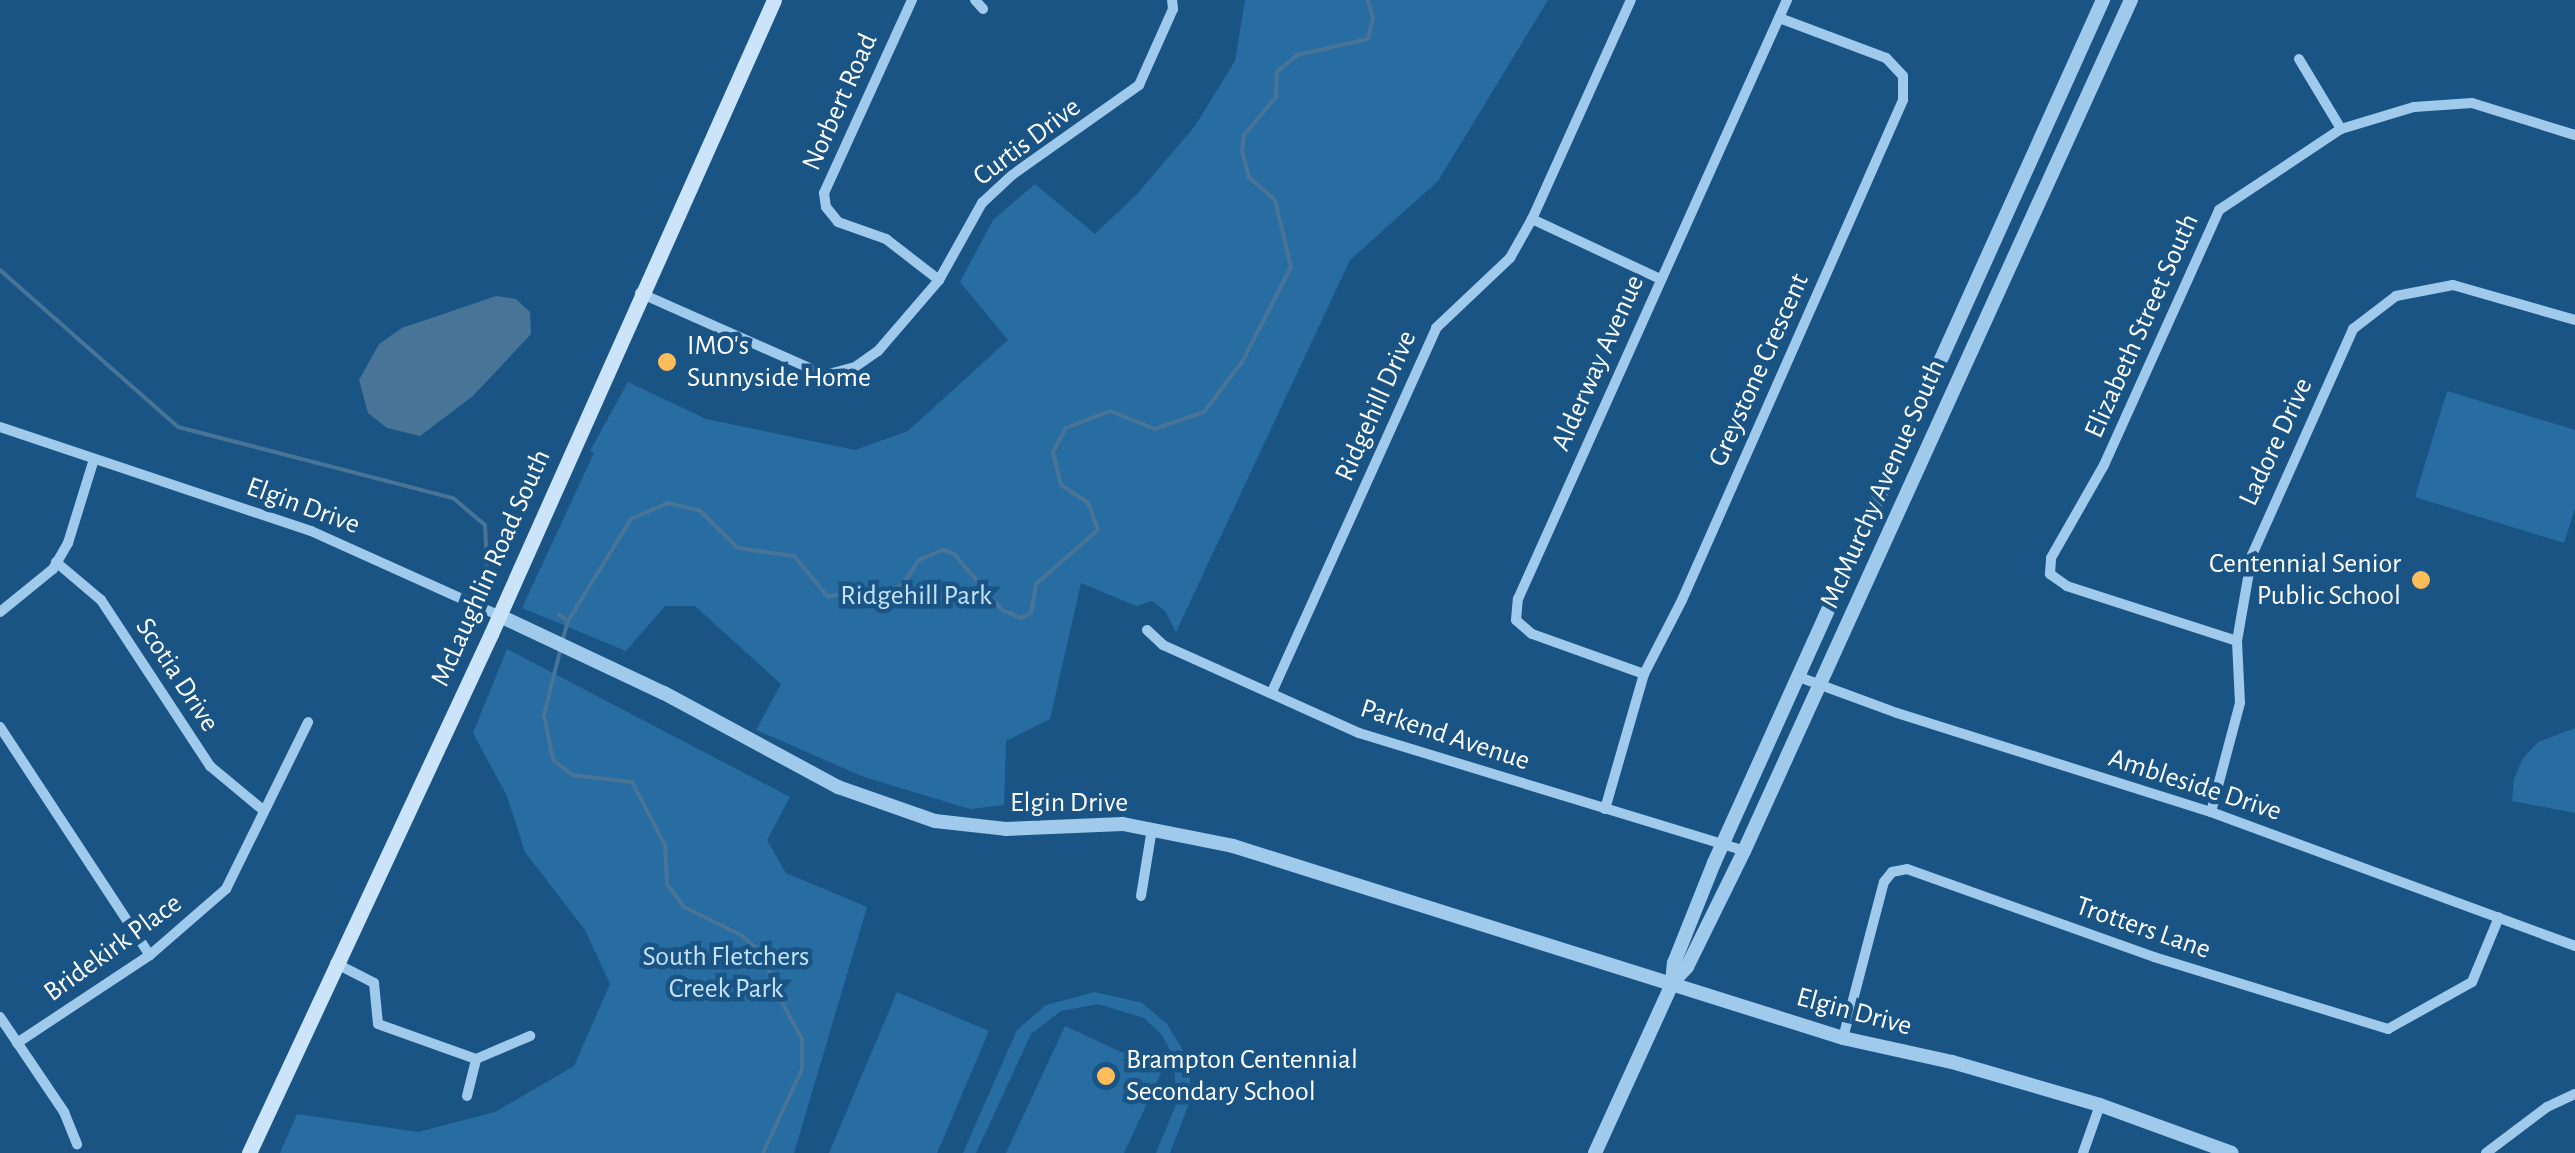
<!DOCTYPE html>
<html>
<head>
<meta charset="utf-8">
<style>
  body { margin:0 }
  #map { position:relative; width:2575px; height:1153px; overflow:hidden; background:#195485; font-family:"Alegreya Sans",sans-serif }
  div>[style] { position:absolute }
  .green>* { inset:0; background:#286da2 }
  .water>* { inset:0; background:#487498 }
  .stream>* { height:4px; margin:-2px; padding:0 2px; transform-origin:2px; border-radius:2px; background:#487498 }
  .minor>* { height:10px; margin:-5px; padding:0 5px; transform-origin:5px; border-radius:5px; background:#9fcaec }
  .tertiary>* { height:14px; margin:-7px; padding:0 7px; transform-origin:7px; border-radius:7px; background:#9fcaec }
  .secondary>* { height:15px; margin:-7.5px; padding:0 7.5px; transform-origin:7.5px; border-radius:7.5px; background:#cbe4f9 }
  .dots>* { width:28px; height:28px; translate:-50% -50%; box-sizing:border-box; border:5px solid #195485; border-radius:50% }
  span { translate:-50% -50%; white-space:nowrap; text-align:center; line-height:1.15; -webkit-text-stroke:9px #195485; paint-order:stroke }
  .street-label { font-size:28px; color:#fff }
  .poi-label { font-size:28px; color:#fff }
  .left { translate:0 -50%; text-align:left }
  .right { translate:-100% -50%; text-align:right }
  .park-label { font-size:28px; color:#c4e2f9 }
</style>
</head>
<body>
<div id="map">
  <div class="green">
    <i style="clip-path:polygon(1245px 0,1548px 0,1438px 181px,1350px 260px,1176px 632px,1165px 611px,1152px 601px,1136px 606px,1081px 583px,1050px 719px,1006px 741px,1004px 805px,970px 809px,864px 777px,756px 730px,781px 684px,695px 606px,665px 606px,626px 651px,522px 608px,594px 453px,590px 451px,628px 382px,706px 419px,855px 450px,908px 431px,1008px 340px,960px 282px,993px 220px,1035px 184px,1095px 234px,1137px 194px,1195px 126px,1235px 61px)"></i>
    <i style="clip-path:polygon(2447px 391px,2575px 430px,2575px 508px,2564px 543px,2415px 497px)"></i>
    <i style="clip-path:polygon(507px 649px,790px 797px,767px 840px,786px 873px,867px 907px,794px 1153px,280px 1153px,297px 1114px,418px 1132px,495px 1112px,574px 1066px,610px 984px,585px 930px,525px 852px,507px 796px,473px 733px)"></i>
    <i style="clip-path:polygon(2575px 728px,2575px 813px,2512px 801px,2514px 779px,2523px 758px,2538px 742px)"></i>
    <i style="clip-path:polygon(897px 992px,989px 1031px,937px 1153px,829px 1153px)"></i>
    <i style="clip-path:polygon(1095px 992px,1142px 1003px,1167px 1024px,1184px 1052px,1190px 1067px,1190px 1101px,1170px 1153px,1156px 1153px,1177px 1102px,1173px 1055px,1161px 1034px,1144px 1018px,1098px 1004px,1061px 1011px,1031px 1034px,976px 1153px,963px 1153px,1017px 1030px,1046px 1005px)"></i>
    <i style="clip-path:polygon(1065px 1026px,1162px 1071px,1124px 1153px,1006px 1153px)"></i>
  </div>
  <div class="water">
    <i style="clip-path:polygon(496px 296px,516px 299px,530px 312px,531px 334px,473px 396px,420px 436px,387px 428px,368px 413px,359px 380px,379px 344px,402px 328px)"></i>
  </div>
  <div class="stream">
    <i style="left:0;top:270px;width:237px;rotate:41.4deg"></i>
    <i style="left:178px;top:427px;width:284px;rotate:14.5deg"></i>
    <i style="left:453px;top:498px;width:42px;rotate:40.2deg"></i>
    <i style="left:485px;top:525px;width:41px;rotate:87.2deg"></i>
    <i style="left:559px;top:615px;width:11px;rotate:34deg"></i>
    <i style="left:562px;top:642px;width:22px;rotate:-74deg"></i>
    <i style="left:568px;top:621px;width:120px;rotate:-58.3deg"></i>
    <i style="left:631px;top:519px;width:40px;rotate:-23.4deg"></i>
    <i style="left:668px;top:503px;width:32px;rotate:13deg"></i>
    <i style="left:699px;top:510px;width:54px;rotate:44.3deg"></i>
    <i style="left:738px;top:548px;width:57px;rotate:8.1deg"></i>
    <i style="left:794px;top:556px;width:53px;rotate:50.3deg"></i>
    <i style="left:828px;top:597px;width:22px;rotate:-13deg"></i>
    <i style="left:849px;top:592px;width:37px;rotate:5deg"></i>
    <i style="left:886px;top:595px;width:22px;rotate:-34deg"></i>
    <i style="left:904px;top:583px;width:27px;rotate:-57deg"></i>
    <i style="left:919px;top:560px;width:26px;rotate:-23deg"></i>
    <i style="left:943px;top:550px;width:12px;rotate:20deg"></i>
    <i style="left:954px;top:554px;width:74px;rotate:49.4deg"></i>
    <i style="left:1002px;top:610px;width:21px;rotate:23deg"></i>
    <i style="left:1021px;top:618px;width:11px;rotate:-27deg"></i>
    <i style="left:1031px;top:613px;width:29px;rotate:-80deg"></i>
    <i style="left:1036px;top:584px;width:82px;rotate:-41.1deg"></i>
    <i style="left:1098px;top:530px;width:29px;rotate:-110deg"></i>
    <i style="left:1088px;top:503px;width:32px;rotate:-146deg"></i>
    <i style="left:1061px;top:485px;width:34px;rotate:-104deg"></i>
    <i style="left:1053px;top:452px;width:27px;rotate:-62deg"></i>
    <i style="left:1066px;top:428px;width:47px;rotate:-21.1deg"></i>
    <i style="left:1110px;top:411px;width:48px;rotate:21.8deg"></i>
    <i style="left:1155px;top:429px;width:52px;rotate:-19.1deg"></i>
    <i style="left:1204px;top:412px;width:63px;rotate:-52.8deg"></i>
    <i style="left:1242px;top:362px;width:107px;rotate:-62.7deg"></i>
    <i style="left:1291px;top:267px;width:69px;rotate:-103.4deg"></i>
    <i style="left:1275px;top:200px;width:35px;rotate:-139deg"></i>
    <i style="left:1249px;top:177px;width:27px;rotate:-105deg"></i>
    <i style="left:1242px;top:151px;width:16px;rotate:-83deg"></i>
    <i style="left:1244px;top:135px;width:50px;rotate:-49.9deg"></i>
    <i style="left:1276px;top:97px;width:25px;rotate:-88deg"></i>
    <i style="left:1277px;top:72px;width:26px;rotate:-40deg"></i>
    <i style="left:1297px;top:55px;width:73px;rotate:-12.7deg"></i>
    <i style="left:1368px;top:39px;width:22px;rotate:-77deg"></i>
    <i style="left:1373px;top:18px;width:19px;rotate:-106deg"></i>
    <i style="left:560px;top:651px;width:66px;rotate:104deg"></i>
    <i style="left:544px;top:715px;width:46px;rotate:78.7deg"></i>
    <i style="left:553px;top:760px;width:25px;rotate:37deg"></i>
    <i style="left:573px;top:775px;width:59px;rotate:6.8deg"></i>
    <i style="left:632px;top:782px;width:71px;rotate:62.4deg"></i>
    <i style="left:665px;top:845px;width:39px;rotate:87deg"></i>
    <i style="left:667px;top:884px;width:29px;rotate:54deg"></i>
    <i style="left:684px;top:907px;width:64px;rotate:26.2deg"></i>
    <i style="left:741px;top:935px;width:29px;rotate:41deg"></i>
    <i style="left:763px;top:954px;width:41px;rotate:70.3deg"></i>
    <i style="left:777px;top:993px;width:52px;rotate:61.5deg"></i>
    <i style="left:802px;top:1039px;width:30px;rotate:90deg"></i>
    <i style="left:802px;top:1069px;width:93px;rotate:114.9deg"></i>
  </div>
  <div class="minor">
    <i style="left:912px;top:0;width:212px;rotate:114.5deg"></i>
    <i style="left:824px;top:193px;width:14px;rotate:82deg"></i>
    <i style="left:826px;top:207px;width:19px;rotate:51deg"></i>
    <i style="left:838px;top:222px;width:51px;rotate:19.5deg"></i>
    <i style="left:886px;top:239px;width:67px;rotate:37.7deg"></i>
    <i style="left:975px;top:0;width:12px;rotate:48deg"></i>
    <i style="left:2299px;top:59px;width:82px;rotate:59deg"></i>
    <i style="left:1532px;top:219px;width:141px;rotate:25.1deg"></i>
    <i style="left:640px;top:293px;width:202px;rotate:23.9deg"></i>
    <i style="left:825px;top:375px;width:31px;rotate:-15deg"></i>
    <i style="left:855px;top:367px;width:28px;rotate:-35deg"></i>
    <i style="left:878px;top:351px;width:94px;rotate:-49.3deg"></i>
    <i style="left:939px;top:280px;width:88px;rotate:-60.8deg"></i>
    <i style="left:982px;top:203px;width:41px;rotate:-43deg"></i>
    <i style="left:1012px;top:175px;width:156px;rotate:-35.3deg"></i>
    <i style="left:1139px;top:85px;width:83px;rotate:-65.9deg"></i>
    <i style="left:1173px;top:9px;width:9px;rotate:-96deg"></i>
    <i style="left:0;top:427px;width:328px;rotate:18.5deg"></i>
    <i style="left:311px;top:531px;width:207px;rotate:24.2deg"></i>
    <i style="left:56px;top:562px;width:59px;rotate:40.2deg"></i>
    <i style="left:101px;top:600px;width:199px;rotate:56.7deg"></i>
    <i style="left:210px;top:766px;width:69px;rotate:39.7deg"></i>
    <i style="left:0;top:612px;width:68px;rotate:-39.1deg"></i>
    <i style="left:53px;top:569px;width:30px;rotate:-60deg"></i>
    <i style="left:68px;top:543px;width:88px;rotate:-72.8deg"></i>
    <i style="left:1147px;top:630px;width:22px;rotate:43deg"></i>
    <i style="left:1163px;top:645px;width:215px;rotate:24.2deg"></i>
    <i style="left:1359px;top:733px;width:403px;rotate:17deg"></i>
    <i style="left:2237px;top:641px;width:179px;rotate:-162.1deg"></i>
    <i style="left:2067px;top:586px;width:21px;rotate:-145deg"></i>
    <i style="left:2050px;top:574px;width:16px;rotate:-86deg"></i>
    <i style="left:2051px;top:558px;width:107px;rotate:-60.3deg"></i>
    <i style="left:2104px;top:465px;width:280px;rotate:-65.7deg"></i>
    <i style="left:2219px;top:210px;width:146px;rotate:-33.6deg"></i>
    <i style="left:2341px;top:129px;width:76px;rotate:-16.8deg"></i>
    <i style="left:2414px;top:107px;width:58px;rotate:-3.9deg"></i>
    <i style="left:2472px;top:103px;width:108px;rotate:17.3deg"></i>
    <i style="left:1644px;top:674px;width:119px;rotate:-160.3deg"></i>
    <i style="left:1532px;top:634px;width:21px;rotate:-139deg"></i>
    <i style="left:1516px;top:620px;width:21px;rotate:-85deg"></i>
    <i style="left:1518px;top:599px;width:657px;rotate:-65.82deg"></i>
    <i style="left:1799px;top:677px;width:104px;rotate:20.2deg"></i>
    <i style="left:1897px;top:713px;width:329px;rotate:17.5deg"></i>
    <i style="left:2211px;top:812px;width:388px;rotate:20.2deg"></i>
    <i style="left:1272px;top:692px;width:399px;rotate:-65.7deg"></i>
    <i style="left:1436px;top:328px;width:102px;rotate:-43.4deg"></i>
    <i style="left:1510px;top:258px;width:45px;rotate:-60.6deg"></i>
    <i style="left:1532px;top:219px;width:240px;rotate:-65.7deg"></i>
    <i style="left:0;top:727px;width:273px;rotate:56.7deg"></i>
    <i style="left:1605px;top:809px;width:141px;rotate:-73.9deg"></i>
    <i style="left:1644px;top:674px;width:83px;rotate:-62.8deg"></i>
    <i style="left:1682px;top:600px;width:547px;rotate:-66.15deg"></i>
    <i style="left:1903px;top:100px;width:24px;rotate:-90deg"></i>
    <i style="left:1903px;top:76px;width:25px;rotate:-133deg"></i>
    <i style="left:1886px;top:58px;width:111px;rotate:-159.4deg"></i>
    <i style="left:2211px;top:812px;width:113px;rotate:-75.1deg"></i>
    <i style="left:2240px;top:703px;width:62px;rotate:-92.8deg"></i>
    <i style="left:2237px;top:641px;width:87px;rotate:-80.1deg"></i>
    <i style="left:2252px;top:555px;width:248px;rotate:-65.9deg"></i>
    <i style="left:2353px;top:329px;width:54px;rotate:-37.5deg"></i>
    <i style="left:2396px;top:296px;width:58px;rotate:-10.9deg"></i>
    <i style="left:2453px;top:285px;width:127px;rotate:16deg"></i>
    <i style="left:1141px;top:896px;width:68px;rotate:-80.7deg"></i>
    <i style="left:335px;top:963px;width:44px;rotate:27.1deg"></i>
    <i style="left:374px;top:983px;width:41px;rotate:84.4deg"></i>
    <i style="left:378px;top:1024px;width:104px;rotate:19.7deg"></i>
    <i style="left:476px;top:1059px;width:59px;rotate:-23.1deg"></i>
    <i style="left:0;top:1017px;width:115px;rotate:56deg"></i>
    <i style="left:64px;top:1112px;width:35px;rotate:68deg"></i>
    <i style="left:1843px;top:1038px;width:161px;rotate:-75.3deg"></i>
    <i style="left:1884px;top:882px;width:13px;rotate:-51deg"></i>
    <i style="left:1892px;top:872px;width:15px;rotate:-11deg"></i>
    <i style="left:1907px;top:869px;width:262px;rotate:19.6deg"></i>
    <i style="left:2154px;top:957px;width:245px;rotate:17.1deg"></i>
    <i style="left:2388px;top:1029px;width:96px;rotate:-29.2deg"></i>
    <i style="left:2472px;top:982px;width:70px;rotate:-67.4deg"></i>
    <i style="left:17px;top:1043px;width:159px;rotate:-33.5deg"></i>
    <i style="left:150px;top:955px;width:101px;rotate:-41deg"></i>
    <i style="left:226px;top:889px;width:186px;rotate:-63.8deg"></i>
    <i style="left:467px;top:1096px;width:38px;rotate:-76deg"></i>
    <i style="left:2083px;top:1153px;width:51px;rotate:-70.5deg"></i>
    <i style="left:2486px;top:1153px;width:76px;rotate:-37deg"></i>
    <i style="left:2547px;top:1107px;width:31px;rotate:-25deg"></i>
  </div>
  <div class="tertiary">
    <i style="left:500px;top:616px;width:181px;rotate:25.2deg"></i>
    <i style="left:664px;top:693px;width:198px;rotate:28.4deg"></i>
    <i style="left:838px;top:787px;width:103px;rotate:19.3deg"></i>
    <i style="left:935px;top:821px;width:71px;rotate:6.4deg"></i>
    <i style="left:1006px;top:829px;width:117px;rotate:-2.4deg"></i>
    <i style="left:1123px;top:824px;width:112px;rotate:11.3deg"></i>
    <i style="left:1233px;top:846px;width:640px;rotate:17.47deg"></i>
    <i style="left:1843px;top:1038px;width:112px;rotate:12.4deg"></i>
    <i style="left:1952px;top:1062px;width:154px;rotate:16.2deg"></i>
    <i style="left:2100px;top:1105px;width:140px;rotate:20deg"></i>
    <i style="left:1672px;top:983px;width:22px;rotate:-47deg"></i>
    <i style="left:1687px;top:967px;width:129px;rotate:-63.8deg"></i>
    <i style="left:1744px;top:851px;width:935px;rotate:-65.55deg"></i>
    <i style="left:1595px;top:1153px;width:186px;rotate:-65.5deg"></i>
    <i style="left:1672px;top:984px;width:21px;rotate:-85deg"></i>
    <i style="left:1674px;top:963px;width:108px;rotate:-68.2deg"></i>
    <i style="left:1714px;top:863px;width:947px;rotate:-65.74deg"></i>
  </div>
  <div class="secondary">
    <i style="left:249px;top:1153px;width:573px;rotate:-65deg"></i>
    <i style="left:491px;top:634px;width:694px;rotate:-65.95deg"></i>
  </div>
  <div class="dots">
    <i style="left:667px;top:362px;background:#ffbd5a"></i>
    <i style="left:2421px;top:580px;background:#ffbd5a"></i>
    <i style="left:1106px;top:1076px;background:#ffbd5a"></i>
  </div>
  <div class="street-label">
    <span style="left:840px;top:102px;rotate:-66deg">Norbert Road</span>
    <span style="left:1027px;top:142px;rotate:-37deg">Curtis Drive</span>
    <span style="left:2142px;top:326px;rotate:-66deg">Elizabeth Street South</span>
    <span style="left:1598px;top:363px;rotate:-66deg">Alderway Avenue</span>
    <span style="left:1759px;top:370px;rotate:-66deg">Greystone Crescent</span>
    <span style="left:1376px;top:406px;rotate:-66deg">Ridgehill Drive</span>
    <span style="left:2276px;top:442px;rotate:-65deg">Ladore Drive</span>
    <span style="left:1883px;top:484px;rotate:-66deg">McMurchy Avenue South</span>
    <span style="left:303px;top:506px;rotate:20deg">Elgin Drive</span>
    <span style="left:491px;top:568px;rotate:-66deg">McLaughlin Road South</span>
    <span style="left:177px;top:675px;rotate:57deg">Scotia Drive</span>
    <span style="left:1445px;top:735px;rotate:18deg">Parkend Avenue</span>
    <span style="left:2195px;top:785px;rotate:18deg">Ambleside Drive</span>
    <span style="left:1069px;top:803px">Elgin Drive</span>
    <span style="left:2143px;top:928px;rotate:19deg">Trotters Lane</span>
    <span style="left:113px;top:948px;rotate:-36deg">Bridekirk Place</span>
    <span style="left:1854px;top:1012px;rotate:15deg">Elgin Drive</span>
  </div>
  <div class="poi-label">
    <span class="left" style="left:687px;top:362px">IMO's<br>Sunnyside Home</span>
    <span class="right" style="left:2401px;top:580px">Centennial Senior<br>Public School</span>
    <span class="left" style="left:1126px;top:1076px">Brampton Centennial<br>Secondary School</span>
  </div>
  <div class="park-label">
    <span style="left:916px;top:596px">Ridgehill Park</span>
    <span style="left:726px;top:973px">South Fletchers<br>Creek Park</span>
  </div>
</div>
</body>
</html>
